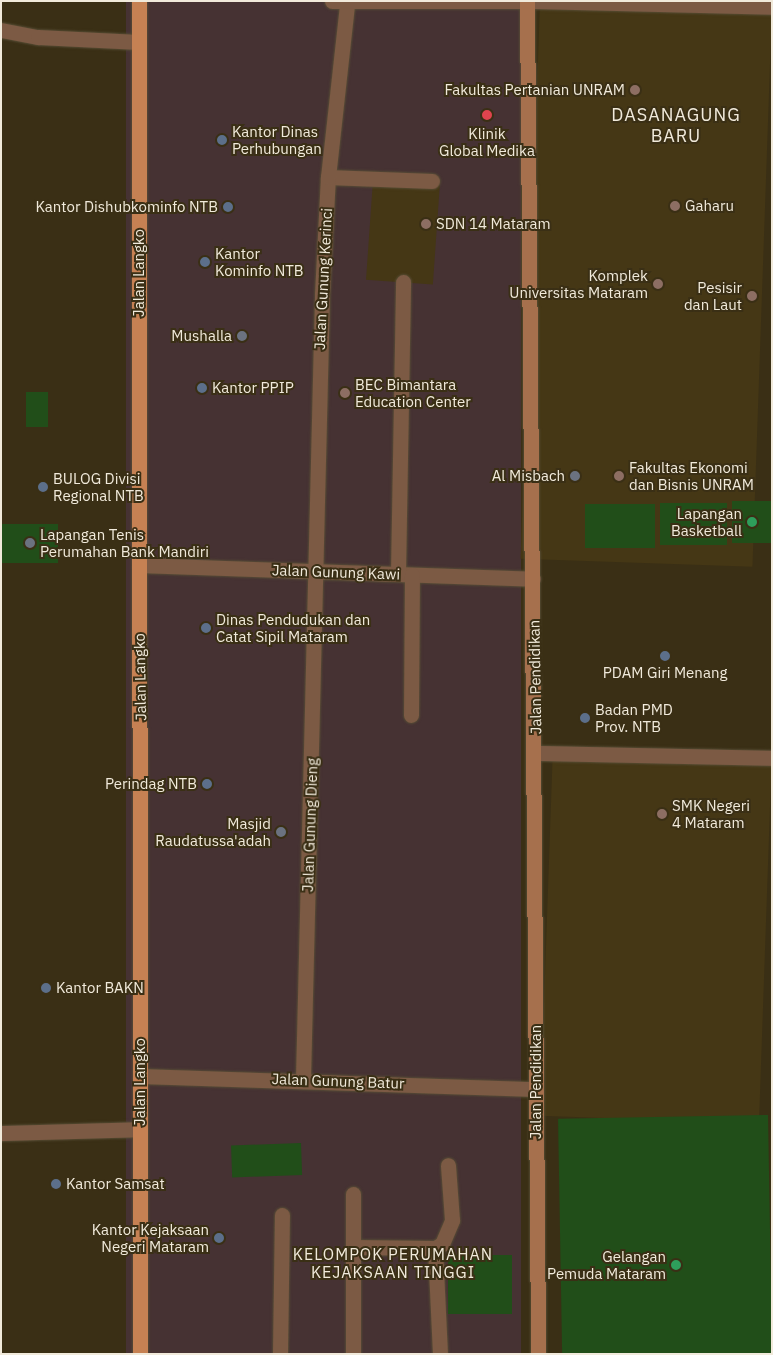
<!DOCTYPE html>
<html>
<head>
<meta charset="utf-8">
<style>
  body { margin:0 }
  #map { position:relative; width:773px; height:1355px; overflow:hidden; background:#3a2f15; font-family:"IBM Plex Sans",sans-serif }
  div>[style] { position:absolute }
  .commercial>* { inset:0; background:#463233; transform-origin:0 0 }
  .built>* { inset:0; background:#453715; transform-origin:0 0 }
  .green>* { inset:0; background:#214e19; transform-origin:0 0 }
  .roads { filter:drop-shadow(0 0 1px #574d35) drop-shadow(0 0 1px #574d35) }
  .street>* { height:15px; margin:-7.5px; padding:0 7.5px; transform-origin:7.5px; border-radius:7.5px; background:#7c5a44 }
  .secondary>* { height:15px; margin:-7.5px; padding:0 7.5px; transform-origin:7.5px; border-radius:7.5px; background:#a6704d }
  .primary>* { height:15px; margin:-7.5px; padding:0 7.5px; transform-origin:7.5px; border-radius:7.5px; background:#c68153 }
  .dots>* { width:14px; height:14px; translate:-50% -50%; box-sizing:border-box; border:2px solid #3a2f15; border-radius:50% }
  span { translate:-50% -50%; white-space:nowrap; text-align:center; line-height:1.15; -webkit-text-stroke:4px #3a2f15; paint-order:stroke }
  .poi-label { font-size:15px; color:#f1eadb }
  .right { translate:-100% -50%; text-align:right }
  .left { translate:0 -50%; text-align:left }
  .street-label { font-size:15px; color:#f1eadb }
  .neighbourhood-label { font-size:16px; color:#f1eadb; letter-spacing:1px }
  .quarter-label { font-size:18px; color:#f1eadb; letter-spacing:1px }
  .frame { position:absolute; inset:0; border:2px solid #f1eadb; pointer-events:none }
</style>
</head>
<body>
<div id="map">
  <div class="commercial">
    <i style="left:126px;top:1px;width:395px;height:1353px"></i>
  </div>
  <div class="built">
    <i style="left:540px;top:3px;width:232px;height:556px;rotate:2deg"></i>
    <i style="left:373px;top:180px;width:67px;height:100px;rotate:4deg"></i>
    <i style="left:553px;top:746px;width:219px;height:370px;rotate:2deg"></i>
  </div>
  <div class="green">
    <i style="left:26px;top:392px;width:22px;height:35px"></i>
    <i style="left:772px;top:501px;width:42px;height:40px;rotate:90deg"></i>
    <i style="left:660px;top:503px;width:67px;height:42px"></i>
    <i style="left:585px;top:504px;width:70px;height:44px"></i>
    <i style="left:1px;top:524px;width:57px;height:39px"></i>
    <i style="left:768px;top:1115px;width:239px;height:210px;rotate:89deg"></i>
    <i style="left:301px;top:1143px;width:32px;height:70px;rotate:88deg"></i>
    <i style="left:448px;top:1255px;width:64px;height:59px"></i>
  </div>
  <div class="roads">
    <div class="street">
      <i style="left:332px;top:1px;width:187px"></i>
      <i style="left:532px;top:1px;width:240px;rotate:1.4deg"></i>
      <i style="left:1px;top:30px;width:38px;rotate:11deg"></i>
      <i style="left:38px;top:37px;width:101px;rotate:2.8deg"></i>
      <i style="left:328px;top:177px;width:104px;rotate:2.2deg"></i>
      <i style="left:139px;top:565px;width:394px;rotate:2deg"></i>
      <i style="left:398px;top:573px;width:291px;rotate:-89deg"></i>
      <i style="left:411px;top:715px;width:140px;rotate:-89.6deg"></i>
      <i style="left:536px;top:753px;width:236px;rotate:1.2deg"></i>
      <i style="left:140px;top:1076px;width:396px;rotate:1.9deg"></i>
      <i style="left:303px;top:1079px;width:785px;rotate:-88.61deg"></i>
      <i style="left:322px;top:294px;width:117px;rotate:-87.1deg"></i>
      <i style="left:328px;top:177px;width:174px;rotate:-83.7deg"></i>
      <i style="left:1px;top:1133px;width:139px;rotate:-1.6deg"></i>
      <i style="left:353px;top:1194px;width:160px;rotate:90deg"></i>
      <i style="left:353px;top:1247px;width:82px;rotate:0.7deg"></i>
      <i style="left:435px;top:1248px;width:8px;rotate:-30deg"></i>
      <i style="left:442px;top:1244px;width:26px;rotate:-67deg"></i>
      <i style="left:452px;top:1220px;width:55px;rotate:-94.2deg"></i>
      <i style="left:435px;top:1248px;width:106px;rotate:87.3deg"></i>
      <i style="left:280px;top:1354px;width:139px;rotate:-89.2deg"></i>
    </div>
    <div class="secondary">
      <i style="left:527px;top:1px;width:1353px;rotate:89.53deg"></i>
    </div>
    <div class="primary">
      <i style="left:139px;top:1px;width:1353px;rotate:89.96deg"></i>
    </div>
  </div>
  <div class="dots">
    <i style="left:635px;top:90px;background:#8d6e63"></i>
    <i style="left:487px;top:115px;background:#e0444e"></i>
    <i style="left:222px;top:140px;background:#5c6f8a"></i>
    <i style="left:675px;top:206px;background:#8d6e63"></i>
    <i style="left:228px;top:207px;background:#5c6f8a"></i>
    <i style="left:426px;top:224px;background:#8d6e63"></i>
    <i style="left:205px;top:262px;background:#5c6f8a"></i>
    <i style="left:658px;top:284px;background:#8d6e63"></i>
    <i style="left:752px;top:296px;background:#8d6e63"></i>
    <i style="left:242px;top:336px;background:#6b7280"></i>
    <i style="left:202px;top:388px;background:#5c6f8a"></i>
    <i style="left:345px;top:393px;background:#8d6e63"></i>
    <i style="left:575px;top:476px;background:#6b7280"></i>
    <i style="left:619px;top:476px;background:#8d6e63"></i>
    <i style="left:43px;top:487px;background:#5c6f8a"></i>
    <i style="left:752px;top:522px;background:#2e9e5b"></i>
    <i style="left:30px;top:543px;background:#6b7280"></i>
    <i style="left:206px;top:628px;background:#5c6f8a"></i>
    <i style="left:665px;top:656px;background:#5c6f8a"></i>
    <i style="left:585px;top:718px;background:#5c6f8a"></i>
    <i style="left:207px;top:784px;background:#5c6f8a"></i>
    <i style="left:662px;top:814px;background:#8d6e63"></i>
    <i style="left:281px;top:832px;background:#6b7280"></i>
    <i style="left:46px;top:988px;background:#5c6f8a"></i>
    <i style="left:56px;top:1184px;background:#5c6f8a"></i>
    <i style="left:219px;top:1238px;background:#5c6f8a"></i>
    <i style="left:676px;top:1265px;background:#2e9e5b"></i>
  </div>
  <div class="poi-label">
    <span class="right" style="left:625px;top:90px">Fakultas Pertanian UNRAM</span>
    <span class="left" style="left:232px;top:140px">Kantor Dinas<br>Perhubungan</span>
    <span style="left:487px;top:142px">Klinik<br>Global Medika</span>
    <span class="left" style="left:685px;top:206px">Gaharu</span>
    <span class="right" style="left:218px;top:207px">Kantor Dishubkominfo NTB</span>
    <span class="left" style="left:436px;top:224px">SDN 14 Mataram</span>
    <span class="left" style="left:215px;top:262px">Kantor<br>Kominfo NTB</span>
    <span class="right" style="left:648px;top:284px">Komplek<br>Universitas Mataram</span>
    <span class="right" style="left:742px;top:296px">Pesisir<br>dan Laut</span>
    <span class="right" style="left:232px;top:336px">Mushalla</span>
    <span class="left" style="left:355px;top:393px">BEC Bimantara<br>Education Center</span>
    <span class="left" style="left:212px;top:388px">Kantor PPIP</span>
    <span class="left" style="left:629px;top:476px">Fakultas Ekonomi<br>dan Bisnis UNRAM</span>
    <span class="right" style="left:565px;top:476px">Al Misbach</span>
    <span class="left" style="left:53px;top:487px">BULOG Divisi<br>Regional NTB</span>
    <span class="right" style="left:742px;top:522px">Lapangan<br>Basketball</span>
    <span class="left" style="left:40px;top:543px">Lapangan Tenis<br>Perumahan Bank Mandiri</span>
    <span class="left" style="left:216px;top:628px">Dinas Pendudukan dan<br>Catat Sipil Mataram</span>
    <span style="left:665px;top:673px">PDAM Giri Menang</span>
    <span class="left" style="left:595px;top:718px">Badan PMD<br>Prov. NTB</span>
    <span class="right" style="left:197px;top:784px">Perindag NTB</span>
    <span class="left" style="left:672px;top:814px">SMK Negeri<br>4 Mataram</span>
    <span class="right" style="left:271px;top:832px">Masjid<br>Raudatussa'adah</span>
    <span class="left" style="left:56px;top:988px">Kantor BAKN</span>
    <span class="left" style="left:66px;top:1184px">Kantor Samsat</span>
    <span class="right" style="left:209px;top:1238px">Kantor Kejaksaan<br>Negeri Mataram</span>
    <span class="right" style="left:666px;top:1265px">Gelangan<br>Pemuda Mataram</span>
  </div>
  <div class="street-label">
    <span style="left:139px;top:273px;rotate:-90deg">Jalan Langko</span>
    <span style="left:323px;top:279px;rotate:-87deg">Jalan Gunung Kerinci</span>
    <span style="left:336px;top:572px;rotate:2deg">Jalan Gunung Kawi</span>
    <span style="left:140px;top:677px;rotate:-91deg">Jalan Langko</span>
    <span style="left:535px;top:677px;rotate:-91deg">Jalan Pendidikan</span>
    <span style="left:310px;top:825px;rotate:-88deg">Jalan Gunung Dieng</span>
    <span style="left:338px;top:1081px;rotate:2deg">Jalan Gunung Batur</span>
    <span style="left:140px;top:1082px;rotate:-90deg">Jalan Langko</span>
    <span style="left:536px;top:1082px;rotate:-90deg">Jalan Pendidikan</span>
  </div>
  <div class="neighbourhood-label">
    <span style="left:393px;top:1263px">KELOMPOK PERUMAHAN<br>KEJAKSAAN TINGGI</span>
  </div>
  <div class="quarter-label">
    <span style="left:676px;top:126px">DASANAGUNG<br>BARU</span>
  </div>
  <div class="frame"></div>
</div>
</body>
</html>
